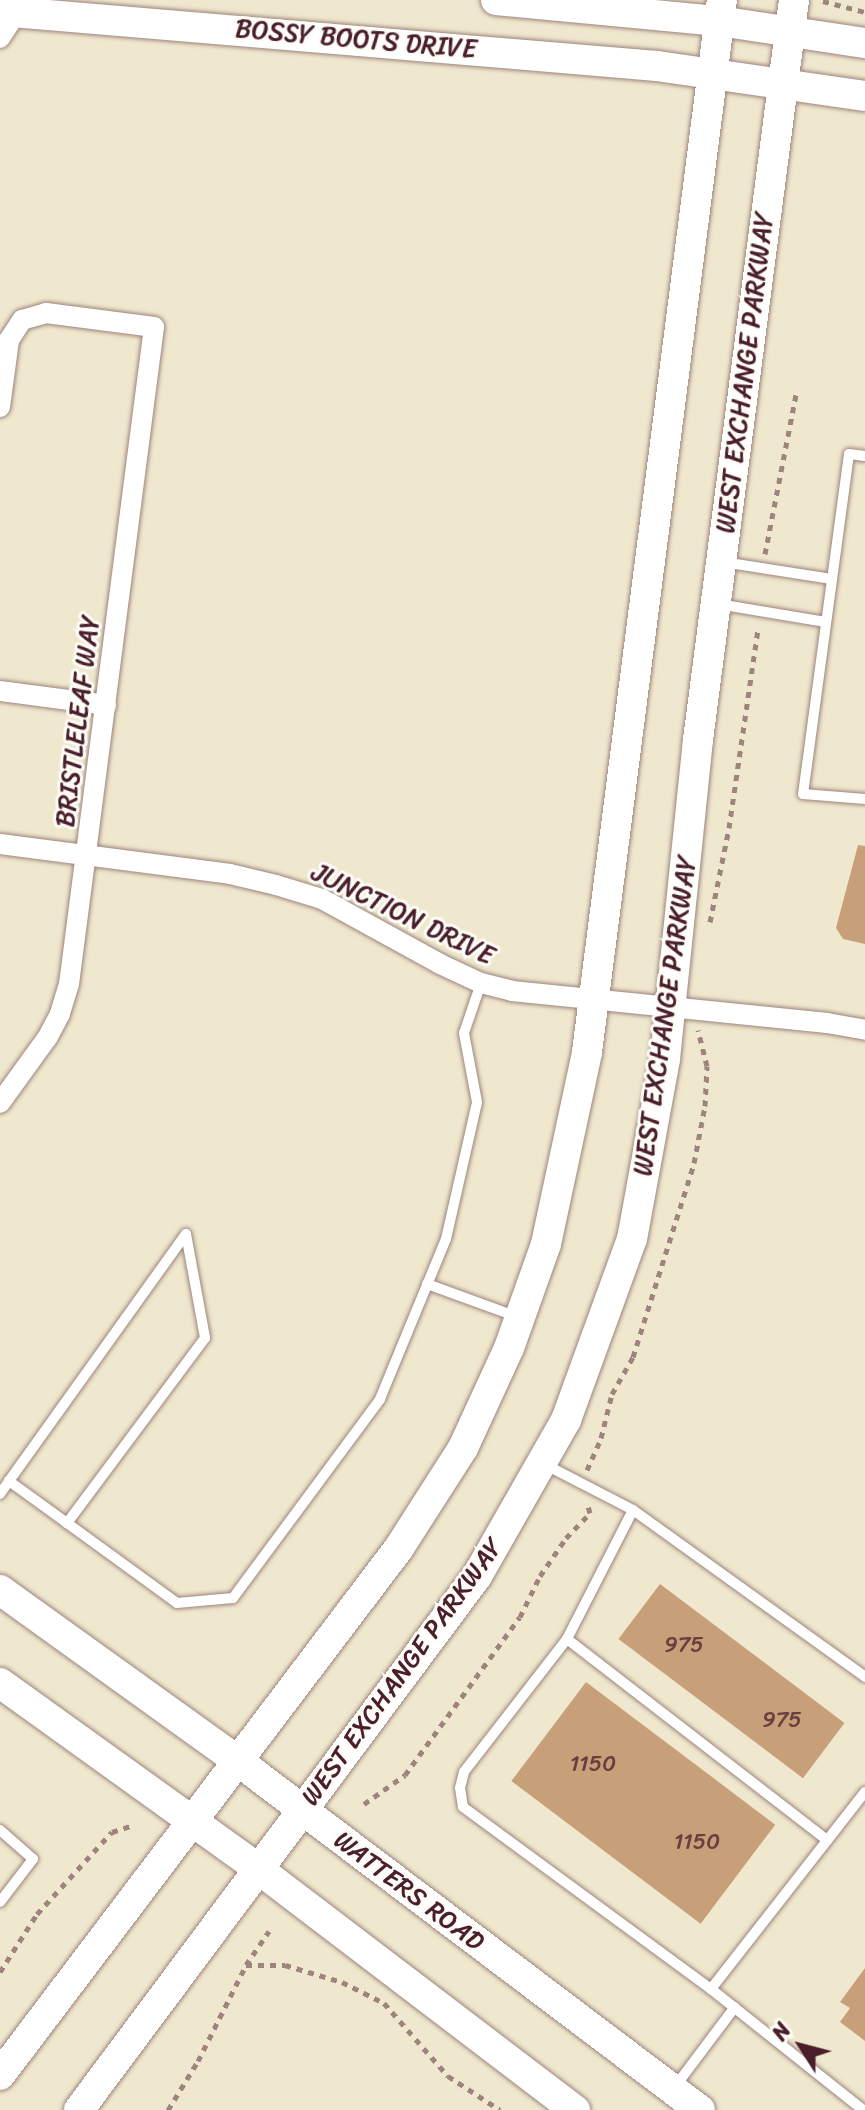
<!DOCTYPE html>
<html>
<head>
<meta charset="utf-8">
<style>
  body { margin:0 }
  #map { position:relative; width:865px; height:2110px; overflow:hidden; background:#f0e8ce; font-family:Sriracha,sans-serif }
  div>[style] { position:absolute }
  .building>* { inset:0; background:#c7a07a; transform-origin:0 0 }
  .path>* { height:5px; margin-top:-2.5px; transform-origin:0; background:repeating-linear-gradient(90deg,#9d847c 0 6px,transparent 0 12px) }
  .roads { filter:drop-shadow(0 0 2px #9d847c) drop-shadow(0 0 2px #9d847c) }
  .lane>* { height:10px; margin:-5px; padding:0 5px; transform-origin:5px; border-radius:5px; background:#fff }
  .street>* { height:20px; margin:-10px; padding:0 10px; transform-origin:10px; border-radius:10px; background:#fff }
  .secondary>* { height:30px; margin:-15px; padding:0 15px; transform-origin:15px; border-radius:15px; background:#fff }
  span { translate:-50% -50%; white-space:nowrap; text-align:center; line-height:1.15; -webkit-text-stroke:6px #fdfcf7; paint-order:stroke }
  .number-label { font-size:22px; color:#693f3f }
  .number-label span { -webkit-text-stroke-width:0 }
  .street-label { font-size:26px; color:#4a1f2b }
  .north { position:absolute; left:761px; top:2006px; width:80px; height:80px; -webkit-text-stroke:6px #fdfcf7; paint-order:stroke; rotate:306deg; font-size:22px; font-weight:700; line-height:32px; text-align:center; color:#4a1f2b }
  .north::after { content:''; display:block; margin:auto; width:28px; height:36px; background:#4a1f2b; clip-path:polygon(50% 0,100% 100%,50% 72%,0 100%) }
</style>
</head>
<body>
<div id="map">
  <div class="building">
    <i style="clip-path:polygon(858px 845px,865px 846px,865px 944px,843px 939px,836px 928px)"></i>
    <i style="left:660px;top:1584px;width:231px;height:69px;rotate:37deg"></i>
    <i style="left:586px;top:1682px;width:237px;height:124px;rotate:37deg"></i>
    <i style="clip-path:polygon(865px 1968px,865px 2041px,840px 2022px,850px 2008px,840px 2002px)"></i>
  </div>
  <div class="path">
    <i style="left:823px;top:1px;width:43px;rotate:14.7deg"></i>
    <i style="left:765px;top:554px;width:163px;rotate:-79deg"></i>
    <i style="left:710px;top:922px;width:96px;rotate:-78.6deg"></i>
    <i style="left:729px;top:828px;width:202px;rotate:-81.7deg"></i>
    <i style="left:587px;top:1470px;width:35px;rotate:-66deg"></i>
    <i style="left:601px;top:1438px;width:45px;rotate:-76deg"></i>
    <i style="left:612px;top:1394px;width:43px;rotate:-60.4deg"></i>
    <i style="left:633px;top:1357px;width:203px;rotate:-72.5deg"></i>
    <i style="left:694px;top:1163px;width:58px;rotate:-79.1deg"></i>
    <i style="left:705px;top:1106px;width:40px;rotate:-87.1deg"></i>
    <i style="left:707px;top:1066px;width:37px;rotate:-104deg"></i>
    <i style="left:364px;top:1804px;width:50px;rotate:-35.3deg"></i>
    <i style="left:405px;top:1775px;width:195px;rotate:-54deg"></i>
    <i style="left:520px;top:1617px;width:46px;rotate:-64deg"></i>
    <i style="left:540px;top:1576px;width:46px;rotate:-55.6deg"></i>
    <i style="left:566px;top:1538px;width:35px;rotate:-46deg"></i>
    <i style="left:590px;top:1513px;width:7px;rotate:-106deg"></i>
    <i style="left:246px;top:1965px;width:39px"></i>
    <i style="left:285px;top:1965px;width:59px;rotate:16.6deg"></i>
    <i style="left:342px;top:1982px;width:47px;rotate:26.6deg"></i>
    <i style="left:384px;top:2003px;width:97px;rotate:48.8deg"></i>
    <i style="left:448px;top:2076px;width:62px;rotate:33.2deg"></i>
    <i style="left:0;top:1972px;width:69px;rotate:-57.5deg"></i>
    <i style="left:37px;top:1914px;width:111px;rotate:-47.6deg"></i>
    <i style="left:112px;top:1832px;width:23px;rotate:-18deg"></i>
    <i style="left:168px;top:2110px;width:57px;rotate:-58.5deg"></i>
    <i style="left:198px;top:2061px;width:107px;rotate:-63.4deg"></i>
    <i style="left:246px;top:1965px;width:41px;rotate:-55.9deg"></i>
  </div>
  <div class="roads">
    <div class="lane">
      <i style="left:865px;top:456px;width:16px;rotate:-173deg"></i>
      <i style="left:849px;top:454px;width:343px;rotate:97.7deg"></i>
      <i style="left:803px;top:794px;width:62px;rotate:4.6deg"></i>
      <i style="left:723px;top:562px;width:110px;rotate:8.9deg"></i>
      <i style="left:718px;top:604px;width:109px;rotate:9.5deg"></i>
      <i style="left:427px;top:1284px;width:94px;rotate:20deg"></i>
      <i style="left:544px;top:1464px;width:100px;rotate:27.3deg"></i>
      <i style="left:633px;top:1510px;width:145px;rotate:117.1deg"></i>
      <i style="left:567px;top:1639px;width:168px;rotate:127.8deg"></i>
      <i style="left:464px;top:1772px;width:16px;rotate:104deg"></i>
      <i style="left:460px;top:1788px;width:19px;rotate:81deg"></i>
      <i style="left:463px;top:1807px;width:308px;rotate:36.3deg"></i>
      <i style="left:711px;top:1989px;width:194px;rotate:38.5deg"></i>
      <i style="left:0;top:1494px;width:16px;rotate:-55deg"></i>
      <i style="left:9px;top:1481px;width:304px;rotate:-54.4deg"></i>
      <i style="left:186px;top:1234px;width:106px;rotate:79.6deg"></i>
      <i style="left:205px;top:1338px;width:231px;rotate:126.7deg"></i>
      <i style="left:67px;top:1523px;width:72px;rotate:-144.1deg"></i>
      <i style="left:633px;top:1510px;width:286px;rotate:35.7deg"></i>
      <i style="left:67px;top:1523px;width:136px;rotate:36deg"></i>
      <i style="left:177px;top:1603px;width:56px;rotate:-5.1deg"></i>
      <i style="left:233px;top:1598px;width:247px;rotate:-53.5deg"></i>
      <i style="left:380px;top:1399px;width:173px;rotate:-67.6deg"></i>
      <i style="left:446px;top:1239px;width:140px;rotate:-77.2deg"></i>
      <i style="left:477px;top:1102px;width:70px;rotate:-100.7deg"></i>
      <i style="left:464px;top:1033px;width:53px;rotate:-71.2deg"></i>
      <i style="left:567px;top:1639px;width:329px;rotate:37.7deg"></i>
      <i style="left:0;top:1830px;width:44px;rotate:41.3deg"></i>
      <i style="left:33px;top:1859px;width:54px;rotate:127.5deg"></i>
      <i style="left:711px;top:1989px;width:250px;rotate:-52deg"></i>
      <i style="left:674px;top:2088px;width:101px;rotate:-53deg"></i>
    </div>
    <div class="street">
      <i style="left:0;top:38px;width:31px;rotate:-57deg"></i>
      <i style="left:0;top:407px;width:68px;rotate:-82.3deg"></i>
      <i style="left:9px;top:340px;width:24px;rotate:-57deg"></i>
      <i style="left:22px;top:320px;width:25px;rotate:-16deg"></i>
      <i style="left:46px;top:313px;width:109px;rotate:7.4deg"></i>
      <i style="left:154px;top:327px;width:662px;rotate:97.37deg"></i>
      <i style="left:69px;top:984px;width:31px;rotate:107deg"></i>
      <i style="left:60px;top:1014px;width:27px;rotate:118deg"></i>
      <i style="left:47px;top:1038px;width:80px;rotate:125.9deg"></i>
      <i style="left:0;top:691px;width:107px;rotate:7.5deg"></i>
      <i style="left:0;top:844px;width:232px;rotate:7.4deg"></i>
      <i style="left:230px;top:874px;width:47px;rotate:13.4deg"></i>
      <i style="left:276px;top:885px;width:48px;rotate:16.9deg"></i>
      <i style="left:322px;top:899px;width:135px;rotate:28.8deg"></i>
      <i style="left:440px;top:964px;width:45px;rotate:24.9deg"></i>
      <i style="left:481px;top:983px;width:32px;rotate:14deg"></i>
      <i style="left:512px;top:991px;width:317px;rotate:5.8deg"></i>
      <i style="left:827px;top:1023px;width:39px;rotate:10deg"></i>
    </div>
    <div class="secondary">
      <i style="left:496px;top:0;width:224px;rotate:5.4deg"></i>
      <i style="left:719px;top:21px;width:148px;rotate:8.6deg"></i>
      <i style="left:0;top:11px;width:659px;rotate:4.79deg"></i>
      <i style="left:657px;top:66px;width:210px;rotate:8.2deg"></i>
      <i style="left:0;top:1590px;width:293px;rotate:35.7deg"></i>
      <i style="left:238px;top:1761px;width:579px;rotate:37.07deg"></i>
      <i style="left:0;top:1683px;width:317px;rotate:35.7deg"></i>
      <i style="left:257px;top:1868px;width:400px;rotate:37.3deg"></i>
      <i style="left:0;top:2075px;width:661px;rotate:-52.87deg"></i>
      <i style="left:399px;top:1548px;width:119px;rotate:-57.4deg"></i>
      <i style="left:463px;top:1448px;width:110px;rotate:-65.3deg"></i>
      <i style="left:509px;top:1348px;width:110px;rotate:-70.4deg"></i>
      <i style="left:546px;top:1244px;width:196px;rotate:-77.9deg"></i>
      <i style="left:587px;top:1052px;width:1061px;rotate:-82.69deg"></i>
      <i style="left:79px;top:2110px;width:666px;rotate:-53.3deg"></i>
      <i style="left:477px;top:1576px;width:180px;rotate:-60.3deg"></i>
      <i style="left:566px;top:1420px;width:193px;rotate:-70deg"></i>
      <i style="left:632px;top:1239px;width:183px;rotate:-79.6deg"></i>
      <i style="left:665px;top:1059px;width:321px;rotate:-84.1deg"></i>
      <i style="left:698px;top:740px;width:746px;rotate:-82.61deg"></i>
    </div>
  </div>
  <div class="number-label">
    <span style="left:684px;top:1645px">975</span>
    <span style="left:782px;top:1720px">975</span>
    <span style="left:593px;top:1764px">1150</span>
    <span style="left:697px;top:1842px">1150</span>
  </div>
  <div class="street-label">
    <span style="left:356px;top:39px;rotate:5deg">BOSSY BOOTS DRIVE</span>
    <span style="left:745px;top:373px;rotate:-83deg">WEST EXCHANGE PARKWAY</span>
    <span style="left:78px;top:721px;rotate:-83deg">BRISTLELEAF WAY</span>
    <span style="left:403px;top:914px;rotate:26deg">JUNCTION DRIVE</span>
    <span style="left:665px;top:1016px;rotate:-82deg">WEST EXCHANGE PARKWAY</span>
    <span style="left:402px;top:1672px;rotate:-54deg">WEST EXCHANGE PARKWAY</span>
    <span style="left:409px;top:1891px;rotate:37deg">WATTERS ROAD</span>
  </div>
  <div class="north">N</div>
</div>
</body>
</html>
